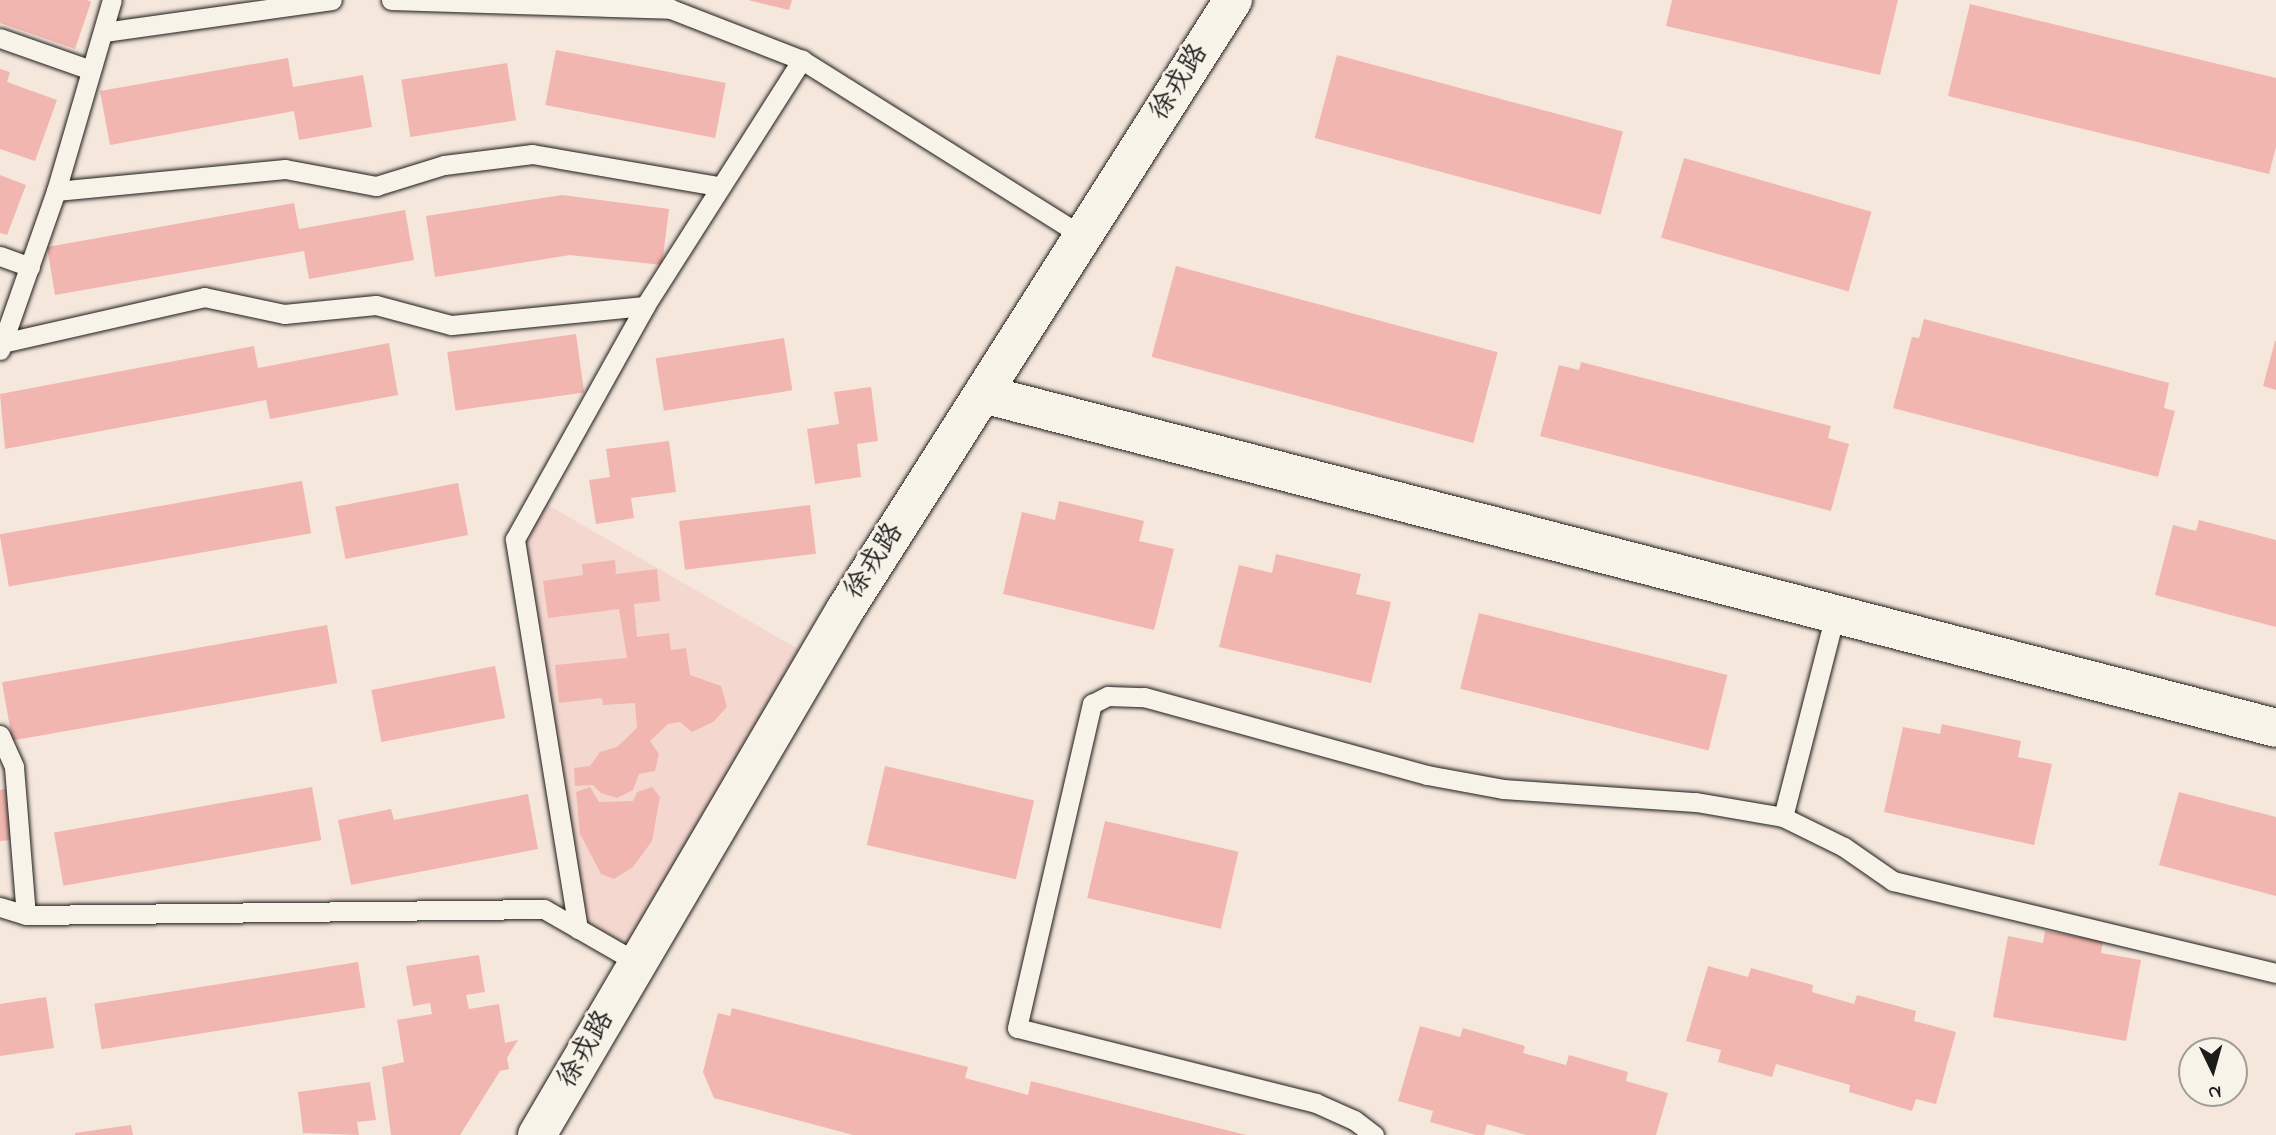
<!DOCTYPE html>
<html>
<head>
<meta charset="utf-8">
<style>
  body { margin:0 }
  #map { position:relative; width:2276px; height:1135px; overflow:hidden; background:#f6e7dd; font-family:"Indie Flower","LXGW WenKai TC",sans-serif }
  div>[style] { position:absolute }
  .built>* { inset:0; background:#f4d8cf }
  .building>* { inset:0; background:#f1b6af; transform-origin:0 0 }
  .roads { filter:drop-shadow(0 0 2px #1c1c1c) drop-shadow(0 0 2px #1c1c1c) }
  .service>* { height:19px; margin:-9.5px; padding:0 9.5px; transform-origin:9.5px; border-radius:9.5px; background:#f7f3e8 }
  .minor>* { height:38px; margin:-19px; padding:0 19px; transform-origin:19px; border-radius:19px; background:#f7f3e8 }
  .tertiary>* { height:38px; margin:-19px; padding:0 19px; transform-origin:19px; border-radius:19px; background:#f7f3e8 }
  span { translate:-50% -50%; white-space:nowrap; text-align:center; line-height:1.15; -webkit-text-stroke:6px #f7f3e8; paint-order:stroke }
  .street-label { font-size:28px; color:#1c1c1c }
  .north { position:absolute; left:2178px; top:1037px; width:70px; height:70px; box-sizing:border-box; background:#f7f3e8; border:2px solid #9f9d96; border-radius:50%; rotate:175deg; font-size:19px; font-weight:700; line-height:28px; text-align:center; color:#1c1c1c }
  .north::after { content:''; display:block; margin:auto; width:24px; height:32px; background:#1c1c1c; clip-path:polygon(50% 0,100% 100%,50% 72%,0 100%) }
</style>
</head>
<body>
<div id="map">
  <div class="built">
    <i style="clip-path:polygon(546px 504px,800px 650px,625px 947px,583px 925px,525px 540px)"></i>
  </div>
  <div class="building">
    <i style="clip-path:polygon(0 0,87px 0,91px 2px,75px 49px,0 23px)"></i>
    <i style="clip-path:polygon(748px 0,792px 0,789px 10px)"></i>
    <i style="clip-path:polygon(1672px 0,1898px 0,1880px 75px,1666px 26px)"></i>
    <i style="clip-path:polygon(1970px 4px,2276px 78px,2276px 147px,2269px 174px,1948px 96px)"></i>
    <i style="left:556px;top:50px;width:173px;height:56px;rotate:11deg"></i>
    <i style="left:1337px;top:55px;width:296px;height:86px;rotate:15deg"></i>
    <i style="clip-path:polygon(288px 58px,293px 87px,363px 75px,372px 127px,299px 140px,294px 111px,110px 145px,100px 91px)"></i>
    <i style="left:507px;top:63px;width:58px;height:107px;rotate:81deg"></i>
    <i style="clip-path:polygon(0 69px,10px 72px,7px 82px,57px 100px,35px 161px,0 149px)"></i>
    <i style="left:1684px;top:158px;width:195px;height:83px;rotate:16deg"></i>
    <i style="clip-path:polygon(0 175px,26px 185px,7px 235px,0 233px)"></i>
    <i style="clip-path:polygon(562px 195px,669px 209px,662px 265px,570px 255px,435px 277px,426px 216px)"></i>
    <i style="clip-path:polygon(294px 203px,299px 229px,405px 210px,414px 260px,309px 279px,304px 251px,55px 295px,47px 247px)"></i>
    <i style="left:1176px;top:266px;width:333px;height:94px;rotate:15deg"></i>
    <i style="clip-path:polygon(1924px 319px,2169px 383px,2164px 408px,2175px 411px,2158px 477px,1893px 408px,1912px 337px,1919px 338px)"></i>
    <i style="left:576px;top:334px;width:59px;height:130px;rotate:82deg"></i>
    <i style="left:784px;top:338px;width:53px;height:130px;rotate:81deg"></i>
    <i style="clip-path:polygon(2275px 341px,2276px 341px,2276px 390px,2263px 386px)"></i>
    <i style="clip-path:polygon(389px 343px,398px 395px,270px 419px,266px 400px,5px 449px,0 394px,254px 346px,258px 368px)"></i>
    <i style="clip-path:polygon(1581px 362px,1831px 426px,1828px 438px,1849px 444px,1831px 511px,1540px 436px,1559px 365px,1579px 370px)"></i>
    <i style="clip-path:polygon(871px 387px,878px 441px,857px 444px,861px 477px,815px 484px,807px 429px,839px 424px,834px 392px)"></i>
    <i style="clip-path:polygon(669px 441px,676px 492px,631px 498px,634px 518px,596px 524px,589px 480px,610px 477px,606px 449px)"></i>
    <i style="left:302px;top:481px;width:53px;height:307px;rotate:80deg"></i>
    <i style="left:458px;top:483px;width:53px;height:125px;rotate:79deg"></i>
    <i style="clip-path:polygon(1059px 501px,1144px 521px,1139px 541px,1174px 549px,1154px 630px,1003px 594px,1022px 512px,1055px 520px)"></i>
    <i style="left:810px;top:505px;width:49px;height:132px;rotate:83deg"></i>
    <i style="clip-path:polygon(2199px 520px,2276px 540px,2276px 627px,2155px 595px,2173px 525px,2196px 531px)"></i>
    <i style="clip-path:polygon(1276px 554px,1361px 574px,1356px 594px,1391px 602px,1371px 683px,1219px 647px,1239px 565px,1272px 573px)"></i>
    <i style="clip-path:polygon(615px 560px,616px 574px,657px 569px,660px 601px,634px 604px,637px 637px,669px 633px,671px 650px,686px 648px,690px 675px,721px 686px,727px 707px,713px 722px,692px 732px,680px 722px,668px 724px,650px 741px,659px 754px,655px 771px,639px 774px,633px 790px,617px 798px,601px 793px,593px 785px,575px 786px,574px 768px,590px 766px,600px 752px,617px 747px,637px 728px,635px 703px,603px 705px,602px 698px,559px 703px,555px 665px,627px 658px,619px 609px,548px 618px,543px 581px,583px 575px,582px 564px)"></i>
    <i style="left:1479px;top:613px;width:256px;height:78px;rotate:14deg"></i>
    <i style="left:327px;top:625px;width:59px;height:330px;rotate:80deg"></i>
    <i style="left:495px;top:666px;width:53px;height:126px;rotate:79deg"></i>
    <i style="clip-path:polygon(1942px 724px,2021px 741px,2018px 757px,2052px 764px,2034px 845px,1884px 812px,1903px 727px,1940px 734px)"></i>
    <i style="left:885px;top:766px;width:153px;height:81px;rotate:13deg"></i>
    <i style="left:312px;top:787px;width:54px;height:262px;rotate:80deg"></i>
    <i style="clip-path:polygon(590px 787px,599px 802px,633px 801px,637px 792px,652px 787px,660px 797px,652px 841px,633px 867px,614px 879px,601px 874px,580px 834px,576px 792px)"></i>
    <i style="clip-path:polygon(6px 789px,11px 840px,0 841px,0 790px)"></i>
    <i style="clip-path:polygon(2179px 792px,2276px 817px,2276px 896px,2159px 865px)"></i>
    <i style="clip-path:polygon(528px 794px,538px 849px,351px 885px,338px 820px,391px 809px,394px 820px)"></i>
    <i style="left:1105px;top:821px;width:137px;height:79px;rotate:13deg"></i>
    <i style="clip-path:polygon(2045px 931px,2103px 941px,2101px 953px,2141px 960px,2126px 1041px,1993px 1017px,2008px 936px,2043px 943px)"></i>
    <i style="clip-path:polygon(479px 955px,485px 992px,466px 995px,469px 1009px,499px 1004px,505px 1043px,518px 1040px,507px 1058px,509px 1069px,500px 1071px,460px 1135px,391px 1135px,382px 1067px,404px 1062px,397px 1020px,432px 1014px,430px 1003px,413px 1006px,406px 966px)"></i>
    <i style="left:358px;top:962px;width:46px;height:267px;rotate:81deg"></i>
    <i style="clip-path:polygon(1708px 966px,1748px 977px,1751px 968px,1813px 985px,1812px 992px,1854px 1004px,1857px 995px,1916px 1011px,1914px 1021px,1956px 1032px,1936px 1104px,1916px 1099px,1912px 1111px,1849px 1092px,1850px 1085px,1776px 1064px,1772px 1077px,1718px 1062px,1721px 1050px,1686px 1041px)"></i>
    <i style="clip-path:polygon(46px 997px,54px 1048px,0 1056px,0 1004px)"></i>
    <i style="clip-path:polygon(732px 1008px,968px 1067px,965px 1078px,1028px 1095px,1031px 1081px,1246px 1135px,853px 1135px,714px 1098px,703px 1072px,718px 1013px,730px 1016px)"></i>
    <i style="clip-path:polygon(1420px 1026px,1460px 1037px,1463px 1028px,1525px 1046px,1523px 1053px,1566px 1065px,1569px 1055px,1628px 1072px,1626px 1081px,1668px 1093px,1656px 1135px,1526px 1135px,1487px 1124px,1484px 1135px,1476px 1135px,1430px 1122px,1433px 1111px,1398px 1101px)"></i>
    <i style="clip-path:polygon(370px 1082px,376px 1120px,357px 1122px,359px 1135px,303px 1133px,298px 1092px)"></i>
    <i style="clip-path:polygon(131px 1125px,133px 1135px,75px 1135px,75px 1133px)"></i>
  </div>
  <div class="roads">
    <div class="service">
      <i style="left:391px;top:0;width:280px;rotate:1.8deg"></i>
      <i style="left:671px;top:9px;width:141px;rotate:21.3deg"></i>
      <i style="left:802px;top:60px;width:332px;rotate:32.1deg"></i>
      <i style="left:104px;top:32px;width:230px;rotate:-8deg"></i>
      <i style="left:0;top:38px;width:96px;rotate:19.4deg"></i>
      <i style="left:56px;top:191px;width:230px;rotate:-5.5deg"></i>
      <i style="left:285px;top:169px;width:93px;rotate:10.6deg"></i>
      <i style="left:376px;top:186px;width:71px;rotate:-17.2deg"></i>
      <i style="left:444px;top:165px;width:89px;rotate:-7.1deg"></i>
      <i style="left:532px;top:154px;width:189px;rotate:9.8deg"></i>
      <i style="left:0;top:256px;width:32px;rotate:20deg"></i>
      <i style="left:2px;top:343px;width:207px;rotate:-12.8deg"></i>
      <i style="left:204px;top:297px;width:82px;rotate:12deg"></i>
      <i style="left:284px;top:314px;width:92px;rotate:-5.6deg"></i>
      <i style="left:376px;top:305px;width:78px;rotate:14.9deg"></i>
      <i style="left:451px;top:325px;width:195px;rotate:-5.6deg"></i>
      <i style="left:0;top:350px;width:169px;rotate:-70.6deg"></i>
      <i style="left:56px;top:191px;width:199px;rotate:-73.7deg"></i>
      <i style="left:0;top:735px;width:35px;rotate:66deg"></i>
      <i style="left:14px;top:767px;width:148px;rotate:85.4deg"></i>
      <i style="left:1783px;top:817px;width:210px;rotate:-75.6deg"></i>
      <i style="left:0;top:907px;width:27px;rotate:17deg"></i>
      <i style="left:26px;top:915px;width:518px;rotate:-0.66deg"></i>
      <i style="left:544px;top:909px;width:108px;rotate:29.9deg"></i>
      <i style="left:578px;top:929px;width:395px;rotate:-99.2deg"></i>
      <i style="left:515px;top:539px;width:267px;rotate:-60.8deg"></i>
      <i style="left:645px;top:306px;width:292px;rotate:-57.5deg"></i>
      <i style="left:1374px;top:1135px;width:25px;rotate:-143deg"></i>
      <i style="left:1354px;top:1120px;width:42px;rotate:-155.9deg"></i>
      <i style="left:1316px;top:1103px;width:308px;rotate:-165.9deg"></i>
      <i style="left:1017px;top:1028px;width:333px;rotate:-77deg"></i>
      <i style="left:1092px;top:704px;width:18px;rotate:-27deg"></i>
      <i style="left:1108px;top:696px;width:36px;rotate:2deg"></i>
      <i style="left:1144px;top:697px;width:294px;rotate:15.4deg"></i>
      <i style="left:1427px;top:775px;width:77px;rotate:10.4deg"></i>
      <i style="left:1503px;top:789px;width:193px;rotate:3.9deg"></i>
      <i style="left:1696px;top:802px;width:88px;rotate:9.8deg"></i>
      <i style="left:1783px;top:817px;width:68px;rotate:26.2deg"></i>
      <i style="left:1844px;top:847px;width:60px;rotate:34.8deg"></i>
      <i style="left:1893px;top:881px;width:394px;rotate:13.5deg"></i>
    </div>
    <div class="minor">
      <i style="left:983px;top:394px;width:1335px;rotate:14.48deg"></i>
    </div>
    <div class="tertiary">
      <i style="left:537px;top:1135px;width:609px;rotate:-59.6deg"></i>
      <i style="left:845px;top:610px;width:723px;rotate:-57.54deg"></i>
    </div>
  </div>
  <div class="street-label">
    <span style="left:1180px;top:83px;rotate:-58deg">徐戎路</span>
    <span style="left:875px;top:562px;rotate:-57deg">徐戎路</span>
    <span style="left:587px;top:1050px;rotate:-60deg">徐戎路</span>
  </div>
  <div class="north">N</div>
</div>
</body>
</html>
